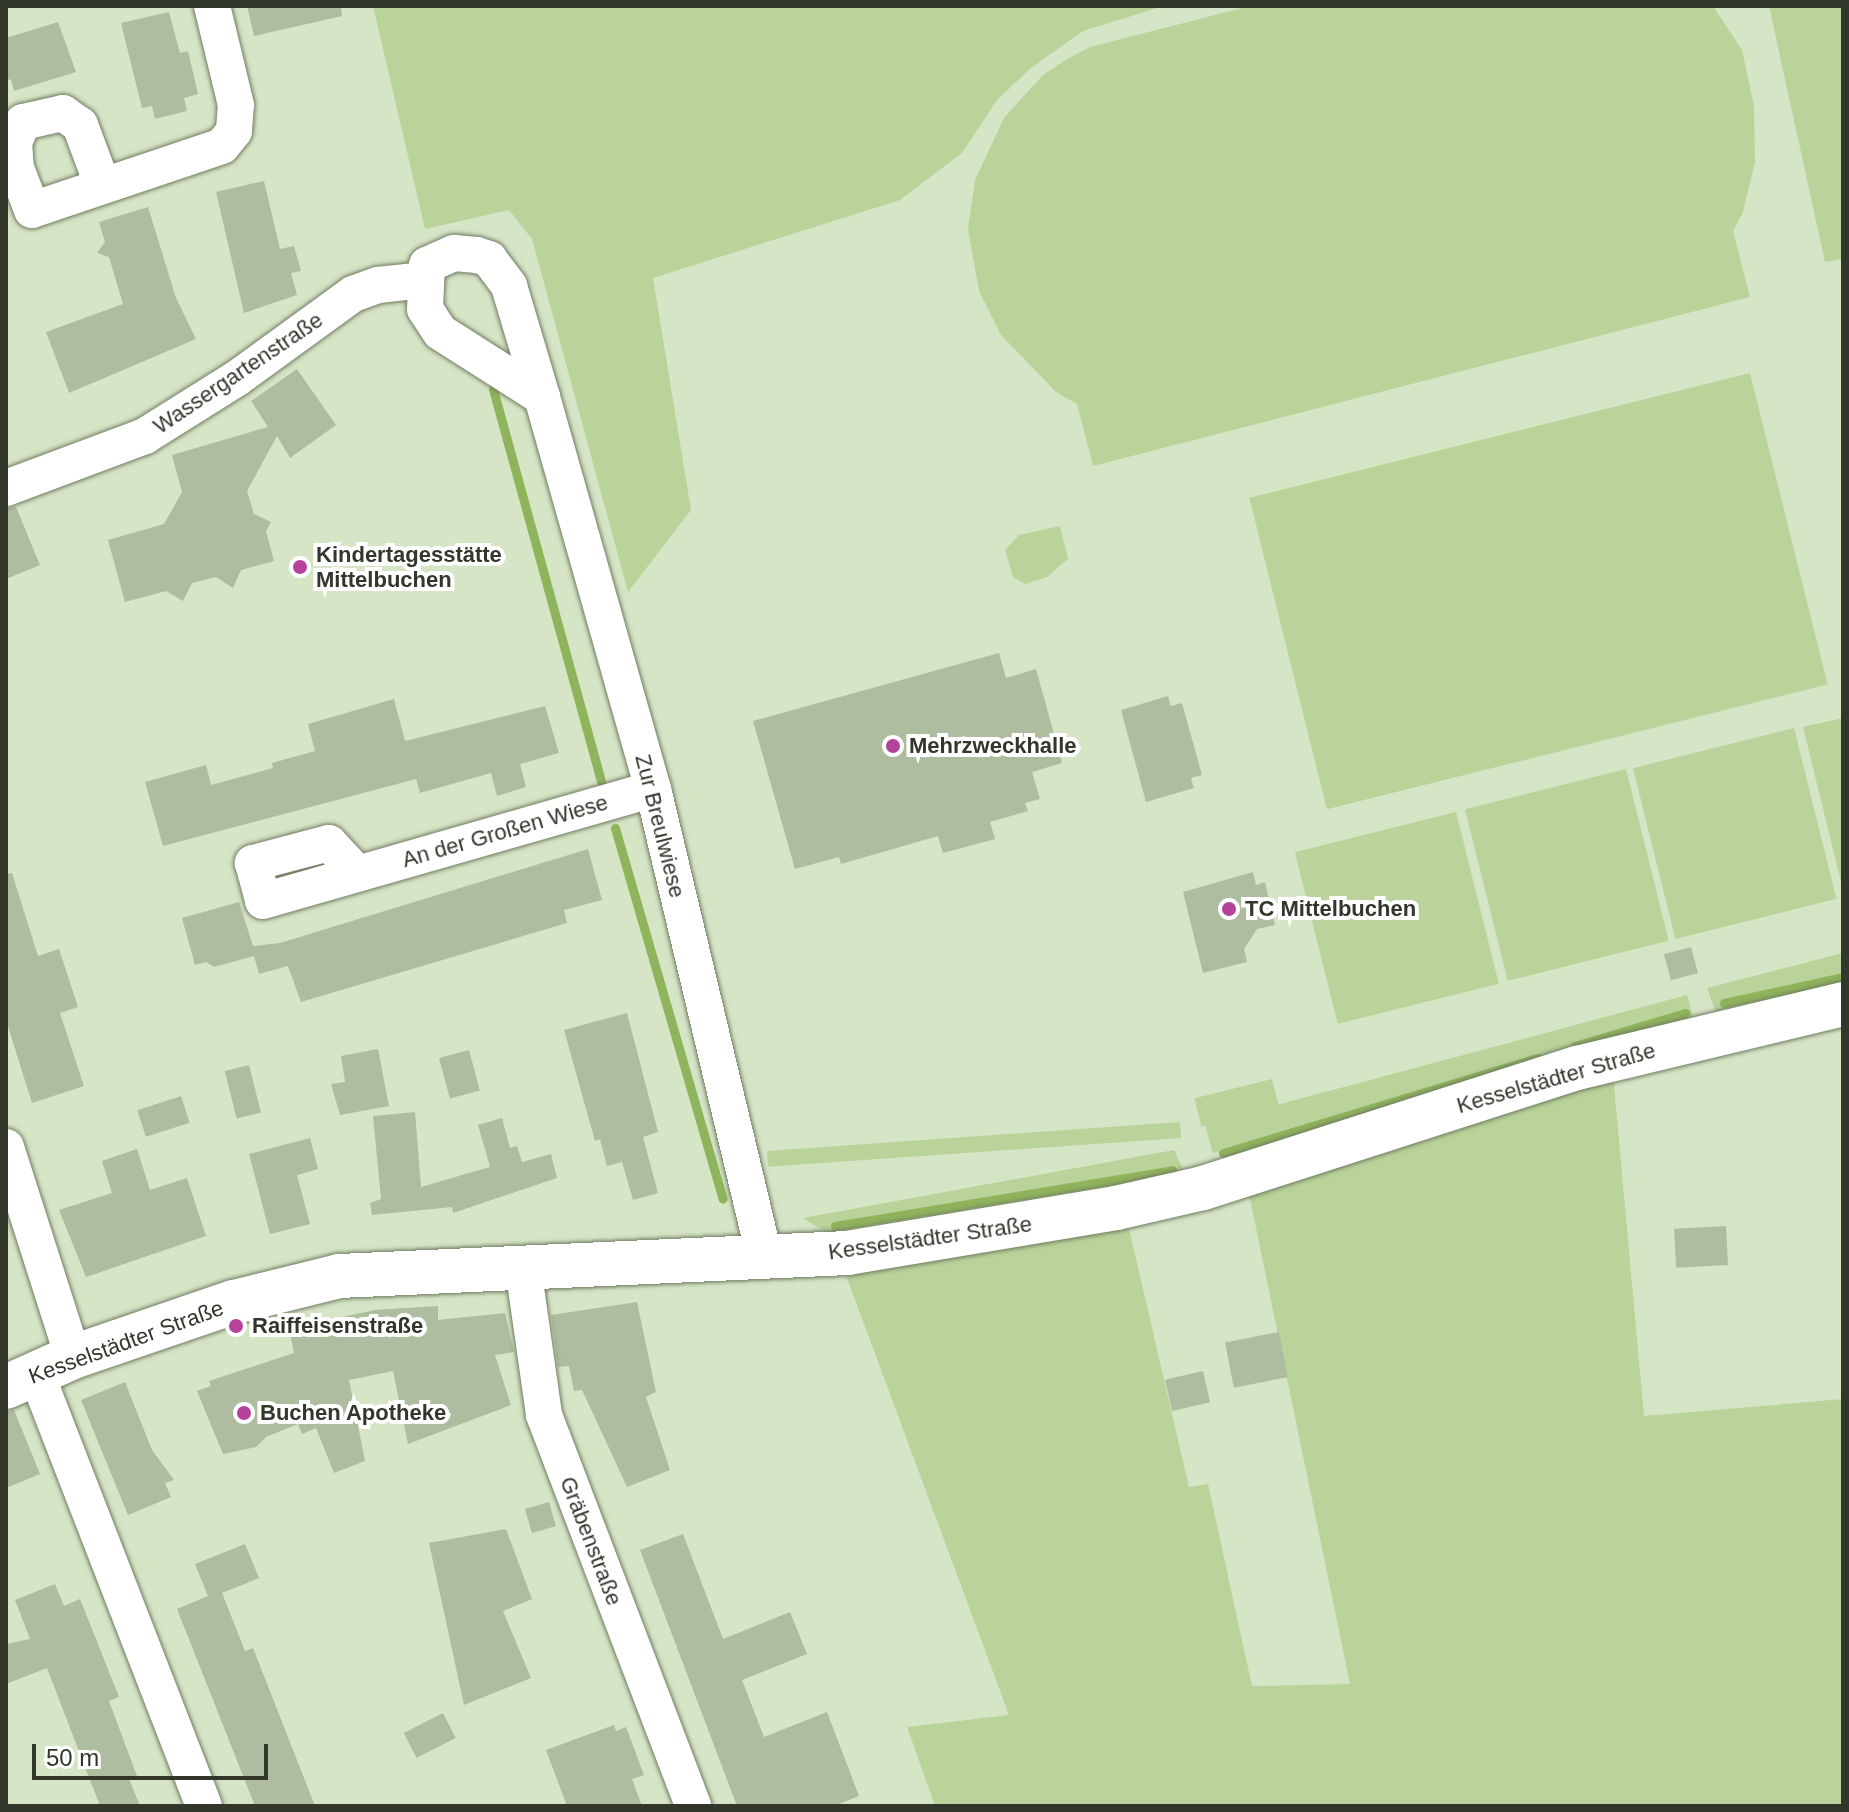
<!DOCTYPE html>
<html>
<head>
<meta charset="utf-8">
<style>
  body { margin:0 }
  #map { position:relative; width:1849px; height:1812px; overflow:hidden; background:#d7e5c7; font-family:Helvetica,sans-serif }
  div>[style] { position:absolute }
  .green>* { inset:0; background:#bad39a; transform-origin:0 0 }
  .stream>* { height:9px; margin:-4.5px; padding:0 4.5px; transform-origin:4.5px; border-radius:4.5px; background:#8fb45c }
  .building>* { inset:0; background:#aebc9f; transform-origin:0 0 }
  .roads { filter:drop-shadow(0 0 2px #707c62) drop-shadow(0 0 2px #707c62) }
  .minor>* { height:36px; margin:-18px; padding:0 18px; transform-origin:18px; border-radius:18px; background:#fff }
  .secondary>* { height:44px; margin:-22px; padding:0 22px; transform-origin:22px; border-radius:22px; background:#fff }
  .dots>* { width:22px; height:22px; translate:-50% -50%; box-sizing:border-box; border:4px solid #fff; border-radius:50% }
  span { translate:-50% -50%; white-space:nowrap; text-align:center; line-height:1.15; -webkit-text-stroke:8px #fff; paint-order:stroke }
  .street-label { font-size:22px; color:#32372c }
  .poi-label { font-size:22px; color:#32372c; font-weight:700 }
  .left { translate:0 -50%; text-align:left }
  .frame { position:absolute; inset:0; border:8px solid #32372c; pointer-events:none }
  .scale { position:absolute; left:32px; top:1744px; width:236px; height:36px; box-sizing:border-box; border:4px solid #32372c; border-top:0; padding-left:10px; font-size:24px; line-height:28px; white-space:nowrap; color:#32372c; -webkit-text-stroke:6px #fff; paint-order:stroke }
</style>
</head>
<body>
<div id="map">
  <div class="green">
    <i style="clip-path:polygon(373px 6px,1164px 6px,1083px 31px,1031px 68px,997px 100px,962px 153px,900px 200px,653px 278px,691px 510px,628px 592px,532px 239px,509px 210px,425px 229px)"></i>
    <i style="clip-path:polygon(1250px 6px,1713px 6px,1742px 50px,1754px 106px,1755px 162px,1743px 212px,1733px 231px,1750px 297px,1093px 466px,1077px 404px,1056px 392px,1001px 335px,979px 291px,968px 229px,975px 180px,1004px 118px,1043px 75px,1069px 58px,1090px 47px)"></i>
    <i style="clip-path:polygon(1769px 6px,1843px 6px,1843px 259px,1825px 262px)"></i>
    <i style="left:1750px;top:373px;width:321px;height:516px;rotate:76deg"></i>
    <i style="clip-path:polygon(1060px 526px,1068px 559px,1047px 577px,1025px 584px,1013px 577px,1005px 550px,1019px 535px)"></i>
    <i style="clip-path:polygon(1843px 718px,1843px 890px,1803px 727px)"></i>
    <i style="left:1794px;top:728px;width:176px;height:166px;rotate:76deg"></i>
    <i style="left:1626px;top:769px;width:177px;height:166px;rotate:76deg"></i>
    <i style="left:1456px;top:812px;width:177px;height:166px;rotate:76deg"></i>
    <i style="clip-path:polygon(1843px 953px,1843px 987px,1717px 1016px,1707px 988px)"></i>
    <i style="left:1687px;top:995px;width:30px;height:499px;rotate:75deg"></i>
    <i style="clip-path:polygon(1613px 1074px,1644px 1416px,1843px 1399px,1843px 1806px,935px 1806px,907px 1727px,1009px 1715px,844px 1270px,1127px 1220px,1189px 1487px,1208px 1484px,1252px 1686px,1350px 1684px,1248px 1189px)"></i>
    <i style="left:1272px;top:1079px;width:29px;height:80px;rotate:76deg"></i>
    <i style="left:1180px;top:1122px;width:16px;height:414px;rotate:86deg"></i>
    <i style="clip-path:polygon(1174px 1150px,1187px 1178px,827px 1233px,803px 1218px)"></i>
  </div>
  <div class="stream">
    <i style="left:493px;top:389px;width:407px;rotate:74.6deg"></i>
    <i style="left:615px;top:828px;width:386px;rotate:73.8deg"></i>
    <i style="left:1724px;top:1003px;width:122px;rotate:-12.3deg"></i>
    <i style="left:1575px;top:1046px;width:115px;rotate:-16.7deg"></i>
    <i style="left:1223px;top:1153px;width:329px;rotate:-16.8deg"></i>
    <i style="left:835px;top:1226px;width:342px;rotate:-9.4deg"></i>
  </div>
  <div class="building">
    <i style="clip-path:polygon(247px 6px,341px 6px,342px 16px,254px 36px)"></i>
    <i style="clip-path:polygon(169px 12px,180px 53px,188px 51px,198px 94px,184px 98px,187px 111px,155px 119px,152px 106px,142px 108px,121px 23px)"></i>
    <i style="clip-path:polygon(58px 22px,76px 72px,14px 91px,11px 79px,6px 81px,6px 38px)"></i>
    <i style="clip-path:polygon(264px 181px,280px 249px,294px 246px,301px 271px,291px 273px,297px 295px,244px 313px,216px 192px)"></i>
    <i style="clip-path:polygon(148px 207px,176px 298px,196px 339px,69px 393px,46px 332px,123px 304px,109px 257px,97px 253px,105px 242px,99px 222px)"></i>
    <i style="clip-path:polygon(297px 369px,336px 425px,290px 458px,277px 436px,247px 491px,254px 514px,271px 522px,266px 531px,274px 561px,241px 570px,233px 588px,216px 577px,192px 583px,183px 601px,166px 591px,125px 602px,108px 540px,164px 524px,182px 492px,172px 455px,268px 427px,251px 401px)"></i>
    <i style="clip-path:polygon(16px 507px,40px 565px,6px 579px,6px 508px)"></i>
    <i style="clip-path:polygon(999px 653px,1006px 678px,1036px 669px,1062px 763px,1032px 772px,1040px 799px,1025px 803px,1028px 811px,990px 822px,995px 839px,943px 853px,938px 836px,841px 864px,839px 857px,795px 869px,753px 721px)"></i>
    <i style="clip-path:polygon(1168px 696px,1171px 706px,1182px 703px,1202px 775px,1191px 778px,1194px 788px,1146px 802px,1121px 710px)"></i>
    <i style="clip-path:polygon(394px 699px,405px 741px,545px 706px,559px 753px,520px 764px,526px 787px,497px 796px,491px 773px,420px 793px,416px 779px,163px 846px,145px 782px,206px 765px,211px 785px,273px 768px,272px 763px,315px 751px,308px 724px)"></i>
    <i style="clip-path:polygon(588px 849px,602px 900px,564px 910px,567px 923px,301px 1002px,288px 966px,259px 974px,254px 956px,214px 967px,206px 962px,195px 965px,182px 918px,239px 902px,253px 946px,280px 943px)"></i>
    <i style="clip-path:polygon(1253px 872px,1256px 885px,1265px 882px,1275px 925px,1257px 929px,1244px 949px,1247px 962px,1203px 973px,1183px 892px)"></i>
    <i style="clip-path:polygon(12px 873px,38px 956px,59px 949px,78px 1007px,60px 1013px,84px 1086px,32px 1103px,6px 1020px,6px 874px)"></i>
    <i style="left:1691px;top:947px;width:27px;height:28px;rotate:75deg"></i>
    <i style="clip-path:polygon(627px 1013px,658px 1132px,643px 1137px,658px 1193px,633px 1200px,622px 1162px,607px 1166px,600px 1139px,595px 1141px,564px 1030px)"></i>
    <i style="clip-path:polygon(378px 1049px,389px 1106px,340px 1115px,331px 1084px,345px 1082px,341px 1056px)"></i>
    <i style="left:469px;top:1050px;width:42px;height:31px;rotate:75deg"></i>
    <i style="left:249px;top:1065px;width:49px;height:25px;rotate:76deg"></i>
    <i style="left:181px;top:1096px;width:28px;height:46px;rotate:72deg"></i>
    <i style="clip-path:polygon(415px 1112px,421px 1187px,490px 1167px,478px 1125px,502px 1118px,510px 1148px,517px 1146px,522px 1162px,551px 1154px,557px 1178px,453px 1213px,452px 1207px,372px 1215px,370px 1203px,381px 1199px,373px 1116px)"></i>
    <i style="clip-path:polygon(310px 1138px,318px 1169px,297px 1175px,310px 1224px,270px 1234px,249px 1154px)"></i>
    <i style="clip-path:polygon(137px 1149px,150px 1190px,187px 1178px,206px 1236px,86px 1277px,59px 1210px,112px 1193px,102px 1161px)"></i>
    <i style="left:1726px;top:1226px;width:39px;height:52px;rotate:87deg"></i>
    <i style="clip-path:polygon(637px 1302px,656px 1392px,646px 1397px,670px 1470px,627px 1487px,582px 1390px,574px 1391px,569px 1366px,558px 1367px,551px 1315px)"></i>
    <i style="clip-path:polygon(438px 1306px,438px 1320px,505px 1313px,514px 1352px,495px 1355px,511px 1405px,408px 1444px,393px 1371px,349px 1380px,365px 1461px,334px 1473px,316px 1428px,302px 1434px,298px 1424px,266px 1437px,256px 1447px,223px 1454px,197px 1391px,211px 1386px,209px 1381px,294px 1353px,289px 1328px,375px 1310px)"></i>
    <i style="left:1279px;top:1332px;width:46px;height:55px;rotate:79deg"></i>
    <i style="left:1203px;top:1371px;width:32px;height:39px;rotate:77deg"></i>
    <i style="clip-path:polygon(125px 1382px,152px 1450px,174px 1480px,165px 1483px,171px 1497px,128px 1515px,81px 1400px)"></i>
    <i style="clip-path:polygon(14px 1410px,40px 1474px,6px 1488px,6px 1412px)"></i>
    <i style="left:549px;top:1502px;width:25px;height:25px;rotate:74deg"></i>
    <i style="clip-path:polygon(506px 1529px,532px 1599px,503px 1611px,531px 1678px,464px 1705px,429px 1543px)"></i>
    <i style="clip-path:polygon(683px 1534px,723px 1639px,790px 1612px,807px 1654px,742px 1680px,764px 1737px,827px 1712px,859px 1796px,834px 1806px,737px 1806px,640px 1550px)"></i>
    <i style="clip-path:polygon(245px 1544px,259px 1578px,222px 1593px,245px 1651px,253px 1648px,315px 1806px,255px 1806px,177px 1609px,208px 1596px,195px 1564px)"></i>
    <i style="clip-path:polygon(55px 1584px,64px 1606px,80px 1599px,119px 1697px,109px 1701px,137px 1776px,129px 1779px,140px 1806px,100px 1806px,47px 1668px,6px 1684px,6px 1644px,30px 1639px,15px 1600px)"></i>
    <i style="left:443px;top:1713px;width:28px;height:44px;rotate:63deg"></i>
    <i style="clip-path:polygon(614px 1725px,616px 1731px,626px 1727px,644px 1775px,632px 1779px,642px 1806px,567px 1806px,546px 1750px)"></i>
  </div>
  <div class="roads">
    <div class="minor">
      <i style="left:102px;top:184px;width:63px;rotate:-110.4deg"></i>
      <i style="left:80px;top:125px;width:21px;rotate:-145deg"></i>
      <i style="left:63px;top:113px;width:41px;rotate:167.3deg"></i>
      <i style="left:23px;top:122px;width:22px;rotate:114deg"></i>
      <i style="left:14px;top:142px;width:26px;rotate:86deg"></i>
      <i style="left:16px;top:168px;width:45px;rotate:69.1deg"></i>
      <i style="left:32px;top:210px;width:200px;rotate:-18.6deg"></i>
      <i style="left:222px;top:146px;width:19px;rotate:-51deg"></i>
      <i style="left:234px;top:131px;width:26px;rotate:-86deg"></i>
      <i style="left:236px;top:105px;width:102px;rotate:-103.6deg"></i>
      <i style="left:542px;top:397px;width:121px;rotate:-147.5deg"></i>
      <i style="left:440px;top:332px;width:27px;rotate:-123deg"></i>
      <i style="left:425px;top:309px;width:44px;rotate:-87.4deg"></i>
      <i style="left:427px;top:265px;width:30px;rotate:-24deg"></i>
      <i style="left:454px;top:253px;width:23px;rotate:5deg"></i>
      <i style="left:477px;top:255px;width:13px;rotate:18deg"></i>
      <i style="left:489px;top:259px;width:34px;rotate:53deg"></i>
      <i style="left:509px;top:286px;width:116px;rotate:73.4deg"></i>
      <i style="left:542px;top:397px;width:407px;rotate:74.2deg"></i>
      <i style="left:653px;top:789px;width:482px;rotate:76.6deg"></i>
      <i style="left:6px;top:488px;width:148px;rotate:-20.5deg"></i>
      <i style="left:145px;top:436px;width:107px;rotate:-32.1deg"></i>
      <i style="left:236px;top:379px;width:145px;rotate:-36deg"></i>
      <i style="left:353px;top:294px;width:27px;rotate:-20deg"></i>
      <i style="left:378px;top:285px;width:45px;rotate:-6.3deg"></i>
      <i style="left:357px;top:873px;width:41px;rotate:-133deg"></i>
      <i style="left:329px;top:843px;width:79px;rotate:165.3deg"></i>
      <i style="left:253px;top:863px;width:39px;rotate:75deg"></i>
      <i style="left:263px;top:901px;width:406px;rotate:-16deg"></i>
      <i style="left:6px;top:1147px;width:220px;rotate:72.3deg"></i>
      <i style="left:523px;top:1267px;width:149px;rotate:81.9deg"></i>
      <i style="left:544px;top:1415px;width:418px;rotate:69.1deg"></i>
      <i style="left:36px;top:1373px;width:464px;rotate:68.8deg"></i>
    </div>
    <div class="secondary">
      <i style="left:6px;top:1387px;width:73px;rotate:-24.1deg"></i>
      <i style="left:73px;top:1357px;width:170px;rotate:-18.9deg"></i>
      <i style="left:234px;top:1302px;width:108px;rotate:-13.9deg"></i>
      <i style="left:339px;top:1276px;width:509px;rotate:-2.59deg"></i>
      <i style="left:847px;top:1253px;width:273px;rotate:-9.5deg"></i>
      <i style="left:1116px;top:1208px;width:89px;rotate:-12.9deg"></i>
      <i style="left:1203px;top:1188px;width:393px;rotate:-17.8deg"></i>
      <i style="left:1577px;top:1068px;width:274px;rotate:-13.5deg"></i>
    </div>
  </div>
  <div class="dots">
    <i style="left:300px;top:567px;background:#b5429b"></i>
    <i style="left:893px;top:746px;background:#b5429b"></i>
    <i style="left:1229px;top:909px;background:#b5429b"></i>
    <i style="left:236px;top:1326px;background:#b5429b"></i>
    <i style="left:244px;top:1413px;background:#b5429b"></i>
  </div>
  <div class="street-label">
    <span style="left:238px;top:373px;rotate:-34deg">Wassergartenstraße</span>
    <span style="left:660px;top:826px;rotate:76deg">Zur Breulwiese</span>
    <span style="left:505px;top:831px;rotate:-16deg">An der Großen Wiese</span>
    <span style="left:1556px;top:1078px;rotate:-16deg">Kesselstädter Straße</span>
    <span style="left:930px;top:1238px;rotate:-8deg">Kesselstädter Straße</span>
    <span style="left:126px;top:1342px;rotate:-20deg">Kesselstädter Straße</span>
    <span style="left:591px;top:1541px;rotate:69deg">Gräbenstraße</span>
  </div>
  <div class="poi-label">
    <span class="left" style="left:316px;top:567px">Kindertagesstätte<br>Mittelbuchen</span>
    <span class="left" style="left:909px;top:746px">Mehrzweckhalle</span>
    <span class="left" style="left:1245px;top:909px">TC Mittelbuchen</span>
    <span class="left" style="left:252px;top:1326px">Raiffeisenstraße</span>
    <span class="left" style="left:260px;top:1413px">Buchen Apotheke</span>
  </div>
  <div class="frame"></div>
  <div class="scale">50 m</div>
</div>
</body>
</html>
